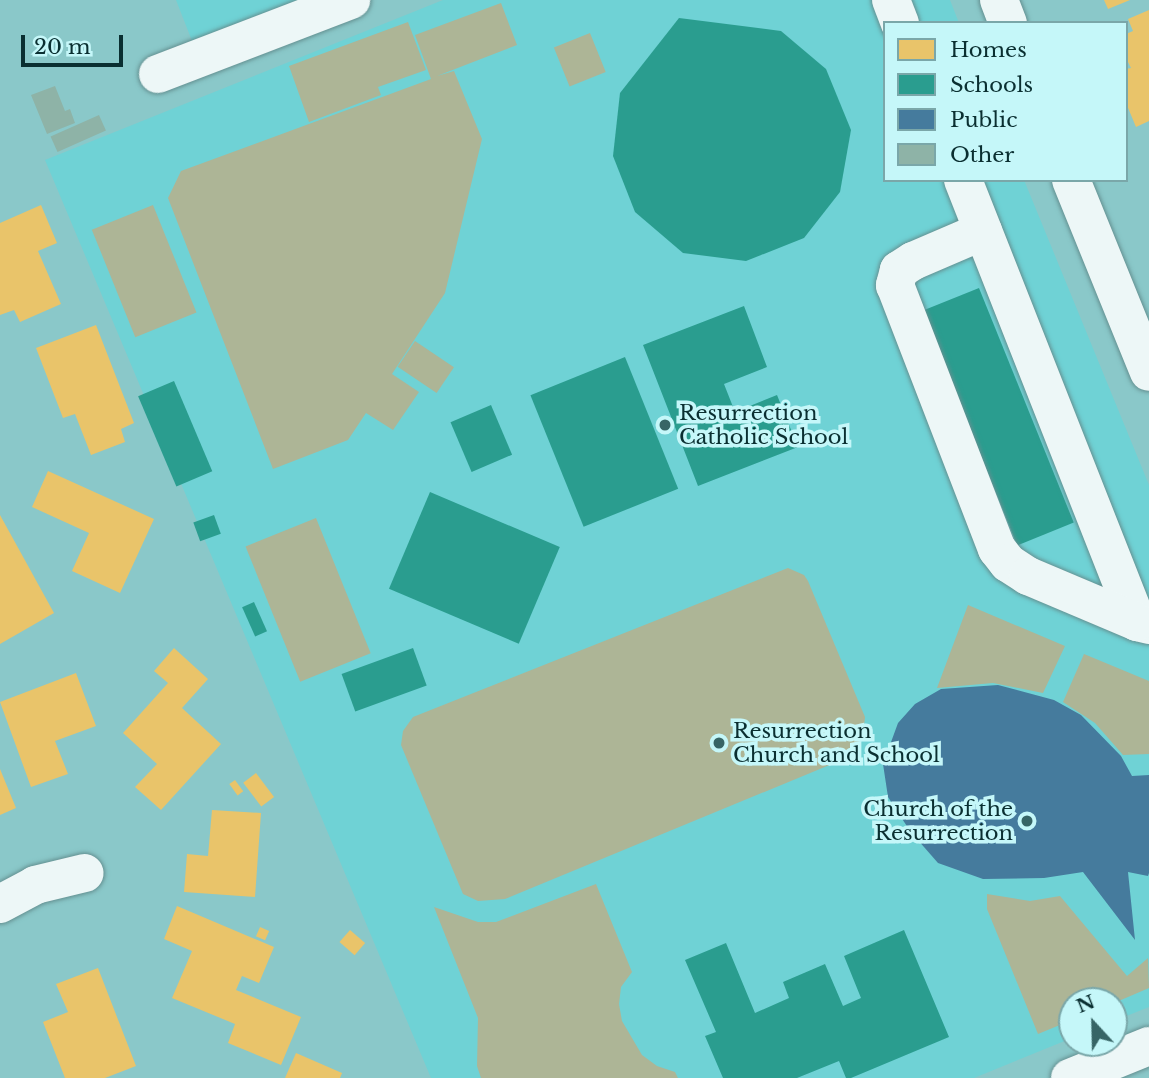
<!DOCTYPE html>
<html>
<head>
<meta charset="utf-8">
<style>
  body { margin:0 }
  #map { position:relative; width:1149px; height:1078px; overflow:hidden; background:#8ac8c9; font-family:"Libre Baskerville",serif }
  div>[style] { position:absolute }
  .built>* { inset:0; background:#6fd2d5 }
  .green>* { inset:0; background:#adb596; transform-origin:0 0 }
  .homes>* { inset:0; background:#e9c46a; transform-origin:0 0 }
  .schools>* { inset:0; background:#2a9d8f; transform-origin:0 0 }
  .public>* { inset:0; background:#457b9d }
  .building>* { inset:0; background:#8eb3a7; transform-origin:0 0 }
  .roads { filter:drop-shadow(0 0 2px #649091) drop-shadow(0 0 2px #649091) }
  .minor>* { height:38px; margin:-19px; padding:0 19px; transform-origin:19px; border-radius:19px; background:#edf7f7 }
  .dots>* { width:19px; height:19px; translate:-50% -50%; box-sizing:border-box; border:4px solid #c5f7f9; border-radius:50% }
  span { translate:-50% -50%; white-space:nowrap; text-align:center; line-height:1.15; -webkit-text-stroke:7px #c5f7f9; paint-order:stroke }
  .poi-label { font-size:21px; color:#0a2f31 }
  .left { translate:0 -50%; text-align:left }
  .right { translate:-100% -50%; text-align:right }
  .legend { position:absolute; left:883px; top:21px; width:245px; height:161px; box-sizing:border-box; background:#c5f7f9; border:2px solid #7aa7a9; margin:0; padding:9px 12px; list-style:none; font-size:21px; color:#0a2f31 }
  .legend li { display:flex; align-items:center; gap:14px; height:35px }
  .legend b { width:35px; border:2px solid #7aa7a9 }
  .north { position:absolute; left:1058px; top:987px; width:70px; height:70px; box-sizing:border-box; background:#c5f7f9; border:2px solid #7aa7a9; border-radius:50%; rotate:338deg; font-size:19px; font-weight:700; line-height:28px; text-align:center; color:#0a2f31 }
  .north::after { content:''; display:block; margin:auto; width:24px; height:32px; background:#376566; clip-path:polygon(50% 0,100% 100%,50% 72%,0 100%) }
  .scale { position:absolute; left:21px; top:35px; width:102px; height:32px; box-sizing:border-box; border:4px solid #0a2f31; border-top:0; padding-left:9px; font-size:21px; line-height:24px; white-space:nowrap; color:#0a2f31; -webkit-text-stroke:5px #c5f7f9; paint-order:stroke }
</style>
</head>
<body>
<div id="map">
  <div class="built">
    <i style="clip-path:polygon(176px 0,309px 0,194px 46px)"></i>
    <i style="clip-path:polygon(443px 0,950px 0,959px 23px,885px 23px,885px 180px,1024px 180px,1149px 485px,1149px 1007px,1114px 1021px,1114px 1001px,1072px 1001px,1072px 1038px,974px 1078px,431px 1078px,45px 160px)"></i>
  </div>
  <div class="green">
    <i style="clip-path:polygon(501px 3px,517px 45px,437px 76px,454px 71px,482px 139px,445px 293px,392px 374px,419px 392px,393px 430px,366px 413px,348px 440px,273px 469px,168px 198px,181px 171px,431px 79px,415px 35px)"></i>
    <i style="clip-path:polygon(408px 22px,426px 70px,378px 87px,381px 95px,309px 122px,289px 66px)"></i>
    <i style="left:590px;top:33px;width:42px;height:39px;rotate:68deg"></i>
    <i style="left:153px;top:205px;width:116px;height:66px;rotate:68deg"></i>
    <i style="left:415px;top:341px;width:47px;height:31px;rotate:34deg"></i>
    <i style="left:316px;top:518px;width:146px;height:76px;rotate:68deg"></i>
    <i style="clip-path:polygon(788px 568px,804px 575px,808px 581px,865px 717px,863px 735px,854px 751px,832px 764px,505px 899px,478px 901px,463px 894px,401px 745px,403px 731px,413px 717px)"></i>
    <i style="clip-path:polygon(968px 605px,1065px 646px,1043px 693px,993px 683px,937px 688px)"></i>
    <i style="clip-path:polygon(1084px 654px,1149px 681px,1149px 754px,1123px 755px,1095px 723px,1063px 702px)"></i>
    <i style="clip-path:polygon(596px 884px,632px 972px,621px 987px,619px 1004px,622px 1021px,642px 1055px,657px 1066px,675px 1072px,678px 1078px,481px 1078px,477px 1066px,478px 1018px,434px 907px,478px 922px,496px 922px)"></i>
    <i style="clip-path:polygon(987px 894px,1030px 901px,1060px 896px,1127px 976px,1148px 958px,1149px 988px,1114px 1003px,1072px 1001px,1072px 1020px,1038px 1034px,987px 909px)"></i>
  </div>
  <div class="homes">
    <i style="clip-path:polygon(1104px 0,1130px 0,1108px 9px)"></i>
    <i style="clip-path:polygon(1149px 10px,1149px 121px,1136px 127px,1126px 103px,1126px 69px,1131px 68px,1126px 58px,1126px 34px,1133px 31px,1128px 19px)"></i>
    <i style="clip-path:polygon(41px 205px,57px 243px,38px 251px,61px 304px,20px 322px,14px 310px,0 315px,0 223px)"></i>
    <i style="clip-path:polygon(96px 325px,134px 423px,121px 429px,125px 442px,91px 455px,75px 414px,63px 418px,36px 348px)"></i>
    <i style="clip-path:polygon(48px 471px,154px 519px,120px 593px,72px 571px,89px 533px,32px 507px)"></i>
    <i style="clip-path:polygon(0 515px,54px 613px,0 644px)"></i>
    <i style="clip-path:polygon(174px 648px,208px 679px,182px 708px,221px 744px,161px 810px,135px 787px,157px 764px,123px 733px,168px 683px,154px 671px)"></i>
    <i style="clip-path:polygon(76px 673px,96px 726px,55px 741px,68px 774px,31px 787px,0 702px)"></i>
    <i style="clip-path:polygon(0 769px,16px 808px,0 815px)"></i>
    <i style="left:256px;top:773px;width:30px;height:16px;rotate:53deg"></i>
    <i style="left:235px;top:780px;width:14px;height:7px;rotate:54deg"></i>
    <i style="clip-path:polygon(212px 810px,261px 813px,255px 897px,184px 892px,187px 854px,208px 856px)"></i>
    <i style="clip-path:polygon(177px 906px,274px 947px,259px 983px,242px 976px,236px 990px,301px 1017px,281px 1065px,228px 1043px,235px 1024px,172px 998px,192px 951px,164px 939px)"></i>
    <i style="left:260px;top:927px;width:10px;height:10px;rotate:24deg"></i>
    <i style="left:350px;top:930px;width:20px;height:16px;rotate:41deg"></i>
    <i style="clip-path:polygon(98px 968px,136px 1066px,105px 1078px,65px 1078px,43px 1022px,68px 1012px,56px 984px)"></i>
    <i style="clip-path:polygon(296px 1053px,342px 1073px,340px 1078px,285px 1078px)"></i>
  </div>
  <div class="schools">
    <i style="clip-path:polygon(679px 18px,781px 31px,826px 69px,851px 130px,840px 192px,804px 238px,746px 261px,683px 253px,635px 212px,613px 156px,620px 93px)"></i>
    <i style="left:979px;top:288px;width:253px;height:61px;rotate:68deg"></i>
    <i style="clip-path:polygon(744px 306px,767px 367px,724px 384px,735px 412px,777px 395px,798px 447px,698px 486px,643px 345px)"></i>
    <i style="left:625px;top:357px;width:142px;height:102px;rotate:68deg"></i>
    <i style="left:174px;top:381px;width:98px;height:39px;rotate:67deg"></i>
    <i style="left:491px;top:405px;width:54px;height:44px;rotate:67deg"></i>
    <i style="left:430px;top:492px;width:141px;height:105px;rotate:23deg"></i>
    <i style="left:214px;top:515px;width:20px;height:22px;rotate:70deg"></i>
    <i style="left:254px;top:602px;width:32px;height:13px;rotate:66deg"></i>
    <i style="left:413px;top:648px;width:40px;height:76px;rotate:70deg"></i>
    <i style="clip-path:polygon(904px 930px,949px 1037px,851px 1078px,846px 1078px,839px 1061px,797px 1078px,723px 1078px,705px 1036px,716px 1032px,685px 960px,726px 943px,755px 1013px,789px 998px,783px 982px,825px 964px,843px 1006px,861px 998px,844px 956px)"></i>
  </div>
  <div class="public">
    <i style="clip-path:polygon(998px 685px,1054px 700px,1081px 715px,1121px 756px,1132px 776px,1149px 775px,1149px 873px,1148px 876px,1128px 872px,1135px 940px,1083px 872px,1044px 878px,983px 879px,938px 863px,910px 831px,888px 797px,883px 764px,898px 723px,915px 704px,941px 689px)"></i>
  </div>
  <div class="building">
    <i style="clip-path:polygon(55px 86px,65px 111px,70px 109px,75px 123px,47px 134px,31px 95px)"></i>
    <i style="left:99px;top:115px;width:17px;height:53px;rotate:66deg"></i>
  </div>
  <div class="roads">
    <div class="minor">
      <i style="left:891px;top:0;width:25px;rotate:69deg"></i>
      <i style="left:999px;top:0;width:25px;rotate:69deg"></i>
      <i style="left:158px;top:74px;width:207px;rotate:-21deg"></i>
      <i style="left:963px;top:180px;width:475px;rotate:68.5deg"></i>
      <i style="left:1137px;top:622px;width:12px;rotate:14deg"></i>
      <i style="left:1071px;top:180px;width:207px;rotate:67.9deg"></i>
      <i style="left:983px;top:231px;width:76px;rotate:156.8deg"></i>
      <i style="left:913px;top:261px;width:17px;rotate:147deg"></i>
      <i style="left:899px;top:270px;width:16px;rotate:105deg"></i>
      <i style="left:895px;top:285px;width:283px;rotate:68.9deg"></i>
      <i style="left:997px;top:549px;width:18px;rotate:52deg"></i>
      <i style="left:1008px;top:563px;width:24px;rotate:33deg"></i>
      <i style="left:1028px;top:576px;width:118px;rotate:22.9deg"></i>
      <i style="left:0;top:904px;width:40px;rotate:-28deg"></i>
      <i style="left:35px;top:885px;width:51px;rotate:-13.5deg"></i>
      <i style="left:1070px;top:1078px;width:85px;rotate:-22.1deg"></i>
    </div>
  </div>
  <div class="dots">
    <i style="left:665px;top:425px;background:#376566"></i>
    <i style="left:719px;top:743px;background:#376566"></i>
    <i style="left:1027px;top:821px;background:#376566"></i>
  </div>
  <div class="poi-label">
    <span class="left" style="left:679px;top:425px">Resurrection<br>Catholic School</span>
    <span class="left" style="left:733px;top:743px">Resurrection<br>Church and School</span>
    <span class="right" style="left:1013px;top:821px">Church of the<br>Resurrection</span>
  </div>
  <ul class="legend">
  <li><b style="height:19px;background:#e9c46a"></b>Homes</li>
  <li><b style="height:19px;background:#2a9d8f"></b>Schools</li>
  <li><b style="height:19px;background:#457b9d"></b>Public</li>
  <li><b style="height:19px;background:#8eb3a7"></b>Other</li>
  </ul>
  <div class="north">N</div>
  <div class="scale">20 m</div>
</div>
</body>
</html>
